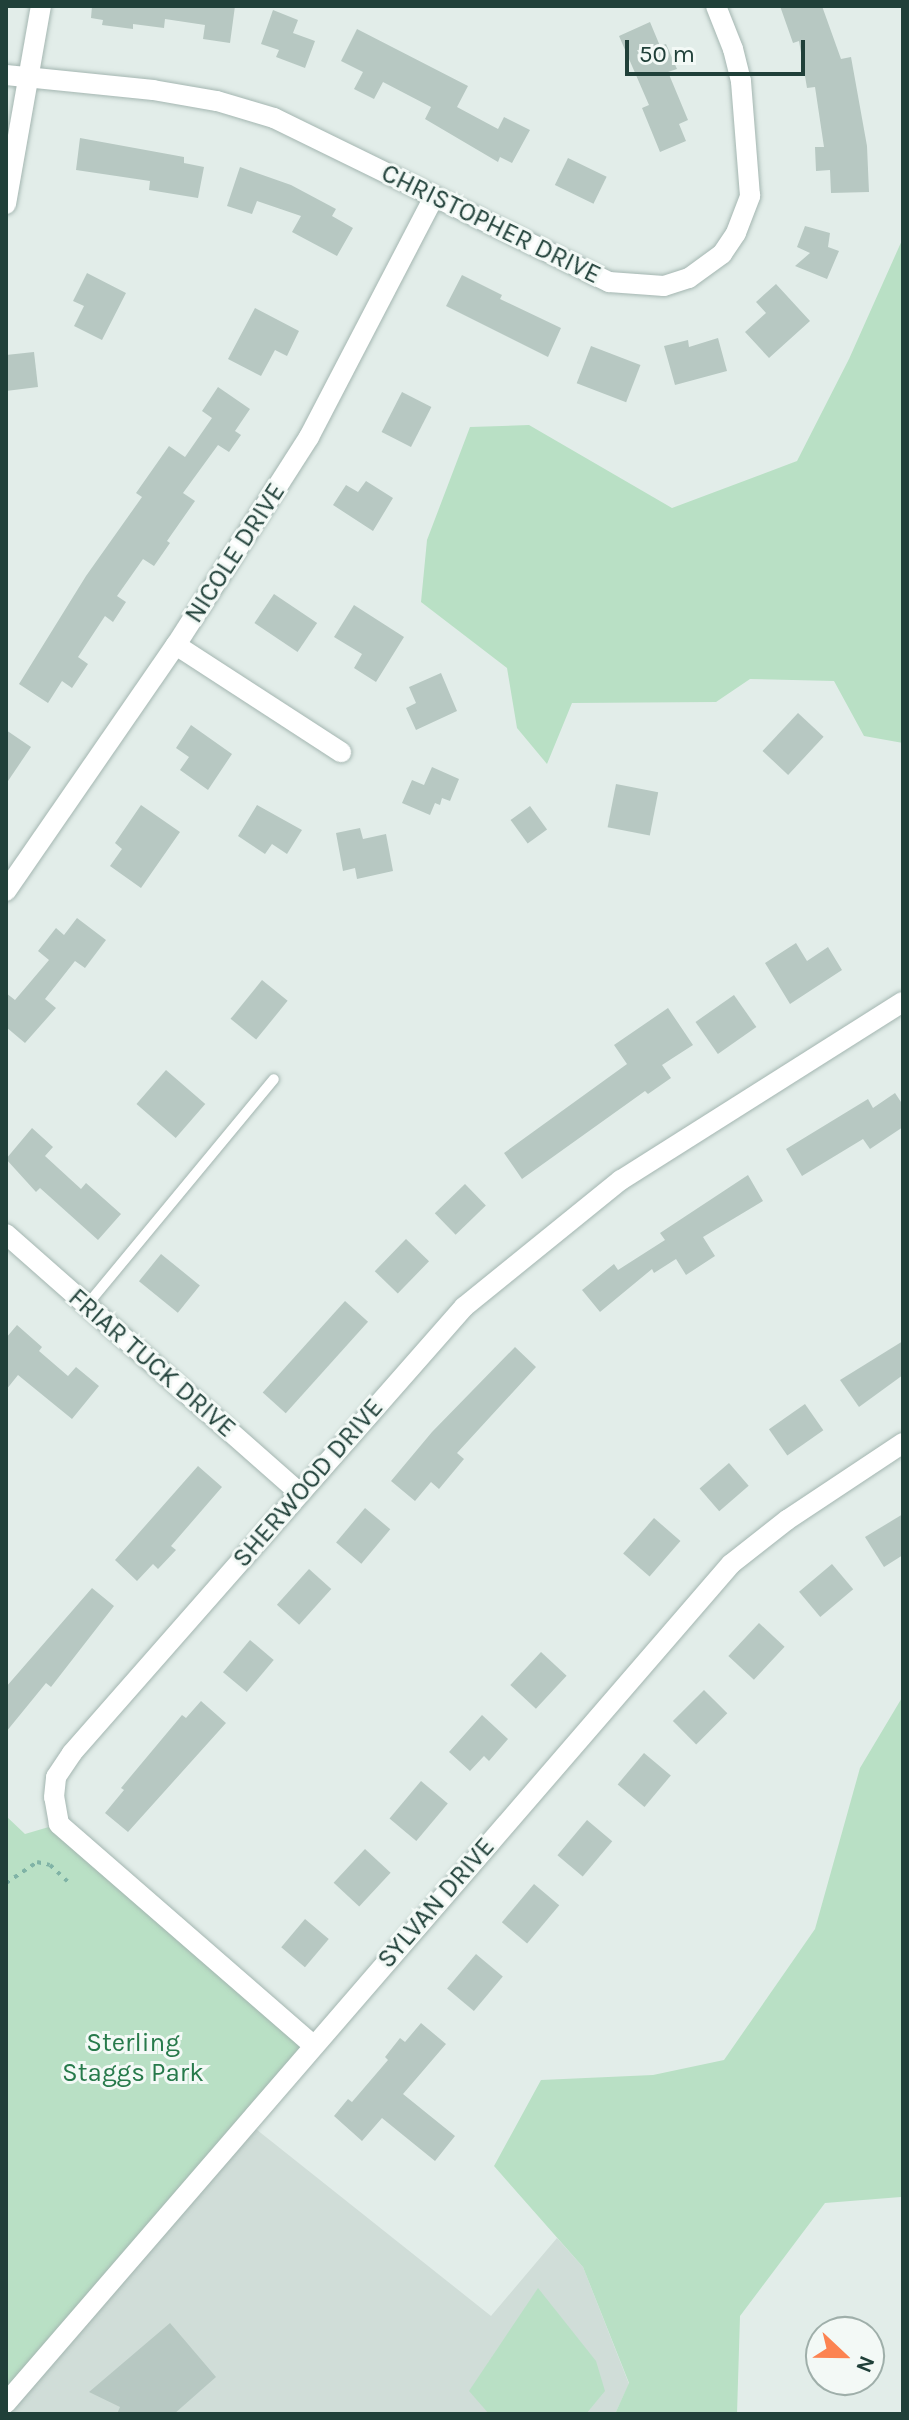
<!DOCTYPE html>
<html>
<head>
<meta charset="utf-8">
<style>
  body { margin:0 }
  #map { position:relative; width:909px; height:2420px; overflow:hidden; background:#e2ede9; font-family:Karla,sans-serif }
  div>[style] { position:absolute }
  .built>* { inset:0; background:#d0ddd8 }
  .green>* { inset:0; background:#b9e0c5 }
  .building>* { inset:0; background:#b7c8c2; transform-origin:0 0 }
  .path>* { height:4px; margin-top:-2px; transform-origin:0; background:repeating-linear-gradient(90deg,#80b3a6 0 4px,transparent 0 10px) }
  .roads { filter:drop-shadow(0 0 2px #a4b6b1) drop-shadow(0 0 2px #a4b6b1) }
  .service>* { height:10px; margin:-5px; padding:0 5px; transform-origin:5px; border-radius:5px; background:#fff }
  .minor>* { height:20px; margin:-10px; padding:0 10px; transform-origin:10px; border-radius:10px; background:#fff }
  span { translate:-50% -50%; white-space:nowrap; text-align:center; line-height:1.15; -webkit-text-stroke:6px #f3f9f6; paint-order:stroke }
  .street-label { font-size:26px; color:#204039 }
  .park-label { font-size:26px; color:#277a4b }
  .frame { position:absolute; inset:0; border:8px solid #204039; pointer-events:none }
  .north { position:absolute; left:805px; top:2316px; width:80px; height:80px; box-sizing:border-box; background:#f3f9f6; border:2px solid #9fafaa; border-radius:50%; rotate:112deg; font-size:22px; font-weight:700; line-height:32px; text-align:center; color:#204039 }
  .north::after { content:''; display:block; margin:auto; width:28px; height:36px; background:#fc8351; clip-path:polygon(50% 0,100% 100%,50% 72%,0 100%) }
  .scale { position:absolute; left:625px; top:40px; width:180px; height:36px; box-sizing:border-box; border:4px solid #204039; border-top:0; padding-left:10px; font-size:24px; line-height:28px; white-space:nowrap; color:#204039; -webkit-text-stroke:6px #f3f9f6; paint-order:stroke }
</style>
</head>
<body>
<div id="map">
  <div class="built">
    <i style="clip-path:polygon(247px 2122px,491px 2316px,557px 2238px,583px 2267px,629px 2384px,615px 2414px,6px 2414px,6px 2403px)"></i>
  </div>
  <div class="green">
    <i style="clip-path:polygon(903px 238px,903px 743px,864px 736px,834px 681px,750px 679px,716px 702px,572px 703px,547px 764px,517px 728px,507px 668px,421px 602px,427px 540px,470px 427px,529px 425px,672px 508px,797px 461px,849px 359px)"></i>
    <i style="clip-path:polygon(903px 1696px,903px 2202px,901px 2197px,825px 2203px,740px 2316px,737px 2414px,615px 2414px,629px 2383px,583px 2267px,494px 2166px,541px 2080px,653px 2075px,724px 2060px,815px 1929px,860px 1768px)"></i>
    <i style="clip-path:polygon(6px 1816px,25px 1834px,59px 1824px,313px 2045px,6px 2403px)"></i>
    <i style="clip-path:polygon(538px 2288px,596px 2361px,605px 2391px,586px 2414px,489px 2414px,469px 2391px)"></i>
  </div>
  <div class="building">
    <i style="clip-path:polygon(92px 6px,235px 6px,230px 43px,203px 39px,205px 25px,165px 19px,164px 28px,133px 24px,133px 29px,102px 25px,103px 20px,91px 18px)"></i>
    <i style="clip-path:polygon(780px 6px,822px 6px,841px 59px,851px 57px,867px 146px,869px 192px,831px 193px,830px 170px,816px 171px,815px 147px,824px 147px,815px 87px,807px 88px,799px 41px,793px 43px)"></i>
    <i style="clip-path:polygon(273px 10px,298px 20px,293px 33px,315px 41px,305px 68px,276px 57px,279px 50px,261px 44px)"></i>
    <i style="clip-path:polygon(650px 22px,660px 46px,666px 44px,677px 69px,668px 72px,688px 120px,679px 124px,686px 141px,660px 152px,642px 108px,649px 105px,619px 36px)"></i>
    <i style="clip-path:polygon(357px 29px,468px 86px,457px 107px,498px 129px,504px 117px,530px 130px,512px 163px,500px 157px,498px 162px,425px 119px,431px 107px,383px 82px,374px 99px,354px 89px,363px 72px,341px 61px)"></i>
    <i style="clip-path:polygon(80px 138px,184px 157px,184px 163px,204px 167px,198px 198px,149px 190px,150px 181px,76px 170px)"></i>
    <i style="left:568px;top:158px;width:43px;height:30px;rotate:26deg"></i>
    <i style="clip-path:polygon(240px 167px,291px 185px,336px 209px,332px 216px,353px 228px,337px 256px,292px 232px,301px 216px,257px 201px,252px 214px,227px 206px)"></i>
    <i style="clip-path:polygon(805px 226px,830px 233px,828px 247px,839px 251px,827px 279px,795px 266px,810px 253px,797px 247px)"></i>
    <i style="clip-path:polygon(87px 273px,126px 293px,102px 340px,74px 326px,84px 306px,73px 301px)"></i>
    <i style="clip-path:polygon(462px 275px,502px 295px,500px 299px,561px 328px,548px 357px,446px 306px)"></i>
    <i style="clip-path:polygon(776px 284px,810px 321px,769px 358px,745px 332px,766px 313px,756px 302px)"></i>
    <i style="clip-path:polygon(255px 308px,299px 331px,287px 356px,275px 350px,261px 376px,228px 359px)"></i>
    <i style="clip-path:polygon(718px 338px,727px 371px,675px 385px,664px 346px,688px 340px,689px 347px)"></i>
    <i style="left:591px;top:346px;width:53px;height:40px;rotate:21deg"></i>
    <i style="clip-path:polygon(34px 352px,38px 387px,6px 391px,6px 355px)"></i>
    <i style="clip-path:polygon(218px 387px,250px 409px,235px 431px,241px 435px,229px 452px,218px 445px,183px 493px,195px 501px,167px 541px,170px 543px,154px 566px,143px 559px,117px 596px,126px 602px,113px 622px,105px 616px,78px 657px,88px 664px,72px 688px,62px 681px,48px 703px,19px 684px,86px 576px,142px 497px,136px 493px,169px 446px,185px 457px,212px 418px,202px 411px)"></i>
    <i style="left:402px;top:392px;width:33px;height:45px;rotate:27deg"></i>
    <i style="clip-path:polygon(366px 481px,393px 498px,373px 531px,333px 505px,346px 485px,358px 492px)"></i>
    <i style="left:274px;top:594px;width:52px;height:35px;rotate:34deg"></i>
    <i style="clip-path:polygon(354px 605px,404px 637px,376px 682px,354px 668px,362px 654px,334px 637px)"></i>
    <i style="clip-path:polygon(441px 673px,457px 711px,416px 730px,406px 708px,416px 703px,409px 687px)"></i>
    <i style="left:798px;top:713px;width:35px;height:52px;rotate:43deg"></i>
    <i style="clip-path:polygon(191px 725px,232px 754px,208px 790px,180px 770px,189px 757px,176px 748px)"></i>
    <i style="clip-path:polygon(6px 730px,31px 747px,6px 784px)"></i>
    <i style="clip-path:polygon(432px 767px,459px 779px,450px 801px,442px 798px,440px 805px,435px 803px,430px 815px,402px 803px,412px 780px,424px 785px)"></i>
    <i style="left:616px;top:784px;width:43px;height:44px;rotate:11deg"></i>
    <i style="clip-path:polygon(141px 805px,180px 832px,141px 888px,110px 866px,122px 849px,115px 843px)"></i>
    <i style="clip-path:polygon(257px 805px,302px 830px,287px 854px,272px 844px,265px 854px,238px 836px)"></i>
    <i style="left:530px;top:806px;width:29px;height:24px;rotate:54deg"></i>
    <i style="clip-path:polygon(360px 828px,363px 839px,386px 834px,393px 871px,357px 879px,355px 868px,343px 871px,336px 833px)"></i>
    <i style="clip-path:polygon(77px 918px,106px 940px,85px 968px,75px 961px,45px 999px,56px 1008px,25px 1043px,6px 1027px,6px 993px,15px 1000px,49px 960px,38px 951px,56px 928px,64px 935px)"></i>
    <i style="clip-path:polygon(796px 943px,807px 961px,828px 947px,842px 970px,790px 1004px,765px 963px)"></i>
    <i style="left:262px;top:980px;width:33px;height:50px;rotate:39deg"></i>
    <i style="left:734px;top:995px;width:39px;height:47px;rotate:55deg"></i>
    <i style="clip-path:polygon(668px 1008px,693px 1045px,662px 1065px,671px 1078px,648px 1094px,645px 1091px,522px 1179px,504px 1153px,627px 1064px,614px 1045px)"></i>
    <i style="left:166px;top:1070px;width:52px;height:45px;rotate:41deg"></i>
    <i style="clip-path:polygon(895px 1093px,903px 1105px,903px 1127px,870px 1149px,863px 1139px,802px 1176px,786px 1149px,868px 1099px,873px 1108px)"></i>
    <i style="clip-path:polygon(32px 1128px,53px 1147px,45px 1156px,81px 1189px,86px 1183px,121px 1214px,98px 1240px,40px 1188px,36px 1192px,6px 1159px)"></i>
    <i style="clip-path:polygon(748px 1175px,763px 1201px,703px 1237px,715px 1256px,686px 1275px,676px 1259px,654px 1273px,652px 1269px,600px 1312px,582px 1290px,614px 1264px,618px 1270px,665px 1240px,660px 1233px)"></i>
    <i style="left:465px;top:1184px;width:30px;height:42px;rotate:46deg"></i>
    <i style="left:406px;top:1239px;width:32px;height:45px;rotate:44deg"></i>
    <i style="left:161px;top:1254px;width:50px;height:35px;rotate:39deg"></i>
    <i style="left:345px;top:1301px;width:31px;height:123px;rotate:42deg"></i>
    <i style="clip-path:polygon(17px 1325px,42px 1347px,39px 1351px,68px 1376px,76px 1367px,99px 1386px,72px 1419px,18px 1375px,6px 1390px,6px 1338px)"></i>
    <i style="clip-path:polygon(903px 1341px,903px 1375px,859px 1407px,840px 1380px)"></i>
    <i style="clip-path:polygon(515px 1347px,536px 1367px,457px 1453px,464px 1459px,439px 1489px,431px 1482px,415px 1501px,391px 1481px,432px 1432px)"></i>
    <i style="left:805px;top:1404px;width:32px;height:44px;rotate:55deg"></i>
    <i style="left:729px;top:1463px;width:30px;height:39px;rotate:49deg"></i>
    <i style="clip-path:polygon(198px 1466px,222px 1487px,171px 1546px,176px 1550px,158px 1569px,153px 1564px,137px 1581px,115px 1560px)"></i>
    <i style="left:365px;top:1508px;width:33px;height:45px;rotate:40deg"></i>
    <i style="clip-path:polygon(903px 1514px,903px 1555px,884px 1567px,865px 1537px)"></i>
    <i style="left:654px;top:1518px;width:35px;height:47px;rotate:41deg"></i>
    <i style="left:832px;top:1564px;width:33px;height:43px;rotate:50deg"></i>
    <i style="left:309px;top:1569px;width:30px;height:48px;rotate:42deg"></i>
    <i style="clip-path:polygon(92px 1588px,114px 1606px,51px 1687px,46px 1683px,6px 1732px,6px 1687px)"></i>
    <i style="left:759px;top:1623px;width:35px;height:45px;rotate:43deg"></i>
    <i style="left:250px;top:1640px;width:31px;height:42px;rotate:40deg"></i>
    <i style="left:541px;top:1652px;width:35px;height:45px;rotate:43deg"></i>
    <i style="left:704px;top:1690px;width:33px;height:44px;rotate:45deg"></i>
    <i style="clip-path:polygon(201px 1701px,226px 1723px,128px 1832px,105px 1813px,124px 1790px,121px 1788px,182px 1715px,186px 1718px)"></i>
    <i style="clip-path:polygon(482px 1715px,508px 1739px,489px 1761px,484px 1756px,470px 1771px,449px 1752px)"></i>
    <i style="left:644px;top:1753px;width:35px;height:41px;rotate:40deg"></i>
    <i style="left:421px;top:1781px;width:35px;height:49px;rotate:40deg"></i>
    <i style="left:587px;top:1820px;width:33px;height:46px;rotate:40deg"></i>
    <i style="left:365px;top:1849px;width:35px;height:46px;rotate:43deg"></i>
    <i style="left:534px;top:1884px;width:33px;height:50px;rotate:40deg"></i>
    <i style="left:305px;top:1919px;width:31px;height:37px;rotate:40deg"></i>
    <i style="left:476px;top:1954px;width:35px;height:45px;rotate:40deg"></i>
    <i style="clip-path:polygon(421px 2023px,446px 2044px,403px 2094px,455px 2136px,435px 2161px,382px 2118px,362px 2141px,334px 2116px,348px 2099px,352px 2102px,388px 2060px,385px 2057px,400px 2038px,405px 2042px)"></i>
    <i style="clip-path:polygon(170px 2323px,216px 2377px,174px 2414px,117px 2414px,120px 2407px,89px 2392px)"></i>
  </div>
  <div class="path">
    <i style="left:6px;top:1883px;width:37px;rotate:-34deg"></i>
    <i style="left:37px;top:1862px;width:13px;rotate:13deg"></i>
    <i style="left:50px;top:1865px;width:26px;rotate:43deg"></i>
  </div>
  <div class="roads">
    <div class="service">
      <i style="left:87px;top:1305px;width:293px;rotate:-50.4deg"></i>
    </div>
    <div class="minor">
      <i style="left:6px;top:75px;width:148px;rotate:5.8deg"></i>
      <i style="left:153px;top:90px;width:65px;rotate:9.8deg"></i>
      <i style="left:217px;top:101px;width:59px;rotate:16.6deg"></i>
      <i style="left:274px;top:118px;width:373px;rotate:26.1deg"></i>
      <i style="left:609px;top:282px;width:55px;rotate:4.2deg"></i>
      <i style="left:664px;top:286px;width:26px;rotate:-18deg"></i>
      <i style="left:689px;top:278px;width:41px;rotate:-36deg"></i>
      <i style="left:722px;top:254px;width:25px;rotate:-56deg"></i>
      <i style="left:736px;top:233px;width:40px;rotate:-69deg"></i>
      <i style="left:750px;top:196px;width:115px;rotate:-94.5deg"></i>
      <i style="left:741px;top:81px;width:33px;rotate:-104deg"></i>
      <i style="left:733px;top:49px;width:46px;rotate:-111.6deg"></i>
      <i style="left:6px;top:204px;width:201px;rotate:-80deg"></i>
      <i style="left:176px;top:645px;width:197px;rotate:33deg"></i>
      <i style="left:6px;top:891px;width:299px;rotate:-55.4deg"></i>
      <i style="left:176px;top:645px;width:247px;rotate:-57.4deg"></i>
      <i style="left:309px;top:437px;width:271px;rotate:-62.5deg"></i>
      <i style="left:6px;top:1234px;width:390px;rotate:41.4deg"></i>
      <i style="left:313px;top:2045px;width:337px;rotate:-139deg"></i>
      <i style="left:59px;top:1824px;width:27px;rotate:-100deg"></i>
      <i style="left:54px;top:1797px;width:20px;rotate:-84deg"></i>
      <i style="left:56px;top:1777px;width:29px;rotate:-56deg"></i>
      <i style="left:72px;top:1753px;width:594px;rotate:-48.69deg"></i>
      <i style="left:464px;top:1307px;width:202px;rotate:-39deg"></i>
      <i style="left:621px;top:1180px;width:333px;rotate:-32.3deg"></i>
      <i style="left:6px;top:2403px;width:1109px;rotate:-49.17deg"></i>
      <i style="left:731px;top:1564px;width:71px;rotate:-38.2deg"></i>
      <i style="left:787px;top:1520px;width:139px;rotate:-33.6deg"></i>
    </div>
  </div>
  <div class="street-label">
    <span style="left:491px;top:224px;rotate:26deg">CHRISTOPHER DRIVE</span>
    <span style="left:235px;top:553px;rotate:-57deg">NICOLE DRIVE</span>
    <span style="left:152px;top:1363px;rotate:41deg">FRIAR TUCK DRIVE</span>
    <span style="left:308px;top:1483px;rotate:-49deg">SHERWOOD DRIVE</span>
    <span style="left:436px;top:1903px;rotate:-49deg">SYLVAN DRIVE</span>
  </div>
  <div class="park-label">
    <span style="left:133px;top:2058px">Sterling<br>Staggs Park</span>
  </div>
  <div class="frame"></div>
  <div class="north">N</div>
  <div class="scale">50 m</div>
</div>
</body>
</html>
